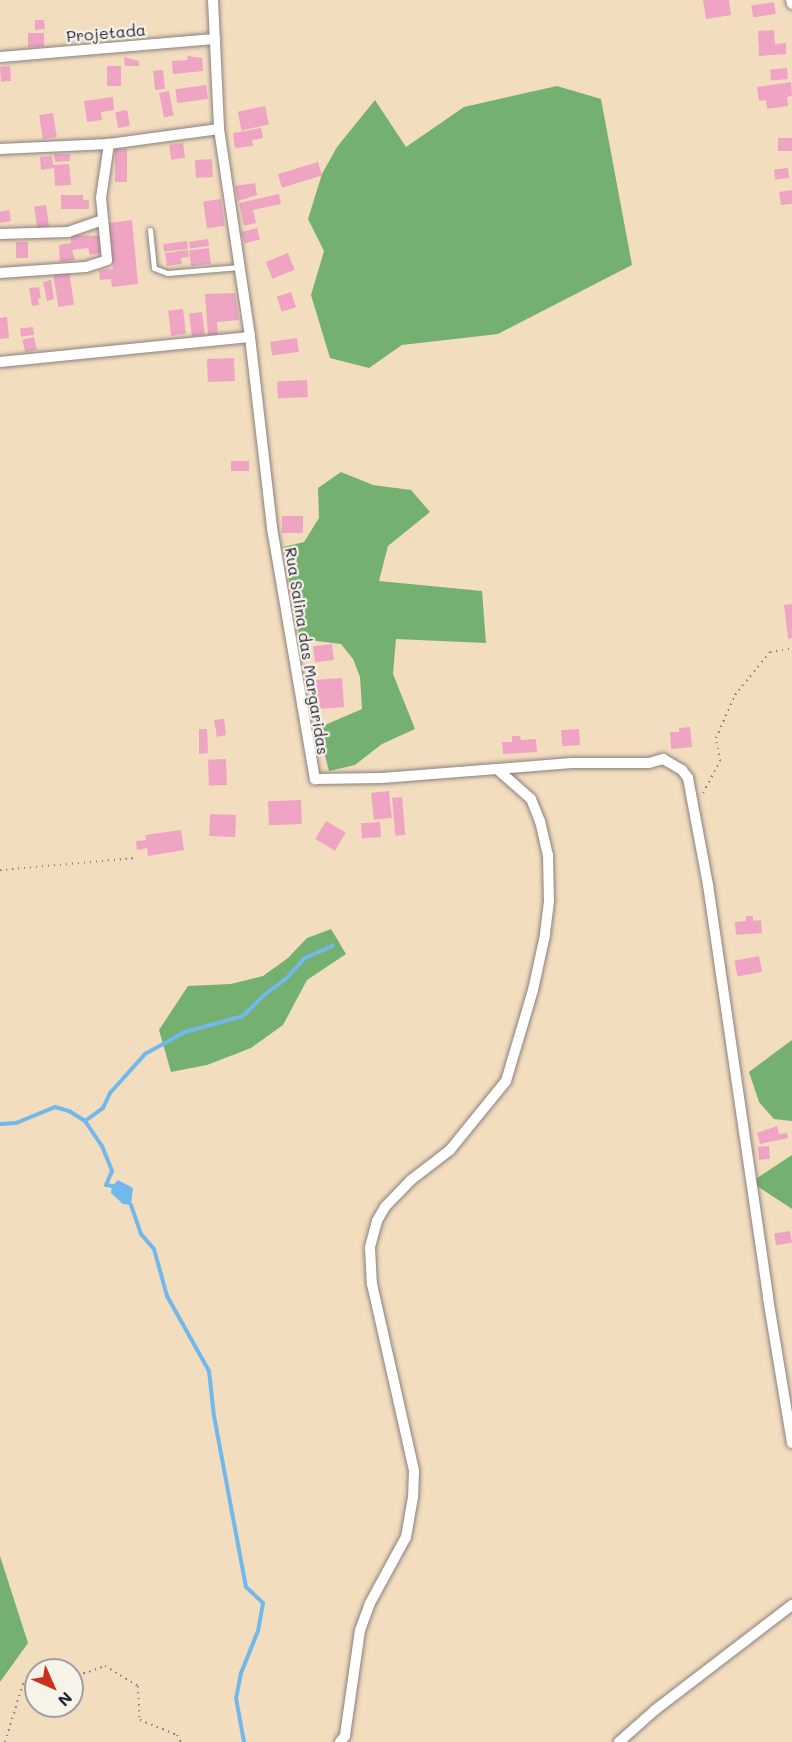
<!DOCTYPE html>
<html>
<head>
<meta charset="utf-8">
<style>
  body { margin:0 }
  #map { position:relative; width:792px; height:1742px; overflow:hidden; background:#f3ddbf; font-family:Mali,sans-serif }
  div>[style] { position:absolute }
  .forest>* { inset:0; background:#74b070 }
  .water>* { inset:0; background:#73b8ea }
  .stream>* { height:4px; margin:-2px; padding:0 2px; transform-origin:2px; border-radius:2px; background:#73b8ea }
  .building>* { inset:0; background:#efa4c3; transform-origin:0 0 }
  .path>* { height:2px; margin-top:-1px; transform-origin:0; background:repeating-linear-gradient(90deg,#8a807d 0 1.5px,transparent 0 6px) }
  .roads { filter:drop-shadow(0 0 2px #8a807d) drop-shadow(0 0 2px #8a807d) }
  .service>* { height:5px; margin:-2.5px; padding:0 2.5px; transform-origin:2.5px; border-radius:2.5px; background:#fff }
  .minor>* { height:10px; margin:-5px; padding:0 5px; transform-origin:5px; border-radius:5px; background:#fff }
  span { translate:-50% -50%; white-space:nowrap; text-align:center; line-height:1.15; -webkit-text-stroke:4.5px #f7f3e8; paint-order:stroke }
  .street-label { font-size:16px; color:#22223b }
  .north { position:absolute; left:24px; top:1658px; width:60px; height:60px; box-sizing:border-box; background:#f7f3e8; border:2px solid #a29fa3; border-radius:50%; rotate:135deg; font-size:16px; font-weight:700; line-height:24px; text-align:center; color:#22223b }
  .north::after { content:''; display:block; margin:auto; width:21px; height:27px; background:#c8321e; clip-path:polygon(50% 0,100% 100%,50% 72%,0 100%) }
</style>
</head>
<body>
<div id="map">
  <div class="forest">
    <i style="clip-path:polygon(557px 86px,601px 99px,632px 265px,498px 334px,402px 345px,369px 368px,330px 358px,311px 295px,324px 251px,308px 219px,322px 174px,337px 147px,375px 100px,406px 147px,464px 107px)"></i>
    <i style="clip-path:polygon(341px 472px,373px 485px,411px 490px,430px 512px,388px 546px,379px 581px,482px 591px,486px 643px,396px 639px,393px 674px,415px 729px,382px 744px,355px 765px,329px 771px,318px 728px,362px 709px,360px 677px,353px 659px,341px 644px,300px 639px,283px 547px,304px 542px,319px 518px,318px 488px)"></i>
    <i style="clip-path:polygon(331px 929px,346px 954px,307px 980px,283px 1025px,251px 1048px,207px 1065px,171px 1072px,159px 1030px,188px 986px,231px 984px,263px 976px,288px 958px,307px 938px)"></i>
    <i style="clip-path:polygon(792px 1040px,792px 1121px,774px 1119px,759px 1102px,749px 1072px)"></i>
    <i style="clip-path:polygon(792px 1155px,792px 1209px,751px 1182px)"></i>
    <i style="clip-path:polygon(0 1556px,28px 1643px,0 1682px)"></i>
  </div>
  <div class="water">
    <i style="clip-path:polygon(118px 1180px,133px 1188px,131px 1205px,123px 1204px,111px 1193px,112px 1186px)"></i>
  </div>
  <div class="stream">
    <i style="left:85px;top:1121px;width:22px;rotate:-36deg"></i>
    <i style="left:103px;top:1108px;width:17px;rotate:-65deg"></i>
    <i style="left:110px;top:1093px;width:52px;rotate:-48.1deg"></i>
    <i style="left:145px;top:1054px;width:46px;rotate:-28.8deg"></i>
    <i style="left:185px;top:1032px;width:60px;rotate:-15.4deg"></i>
    <i style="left:243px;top:1016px;width:30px;rotate:-45deg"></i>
    <i style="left:264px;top:995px;width:26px;rotate:-36deg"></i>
    <i style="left:285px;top:980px;width:30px;rotate:-48deg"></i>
    <i style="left:305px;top:958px;width:30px;rotate:-24deg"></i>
    <i style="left:0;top:1124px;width:16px;rotate:-4deg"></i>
    <i style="left:16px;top:1123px;width:42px;rotate:-22.3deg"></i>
    <i style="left:55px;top:1107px;width:15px;rotate:16deg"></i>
    <i style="left:69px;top:1111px;width:19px;rotate:32deg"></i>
    <i style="left:85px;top:1121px;width:30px;rotate:56deg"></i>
    <i style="left:102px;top:1146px;width:27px;rotate:68deg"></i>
    <i style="left:112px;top:1171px;width:15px;rotate:113deg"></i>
    <i style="left:106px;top:1185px;width:6px;rotate:9deg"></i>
    <i style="left:131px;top:1205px;width:31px;rotate:71deg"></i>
    <i style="left:141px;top:1234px;width:20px;rotate:49deg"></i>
    <i style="left:154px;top:1249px;width:49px;rotate:74.5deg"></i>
    <i style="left:167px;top:1296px;width:86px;rotate:60.8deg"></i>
    <i style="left:209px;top:1371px;width:45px;rotate:83.7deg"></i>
    <i style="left:214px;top:1416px;width:174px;rotate:79.4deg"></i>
    <i style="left:246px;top:1587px;width:23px;rotate:43deg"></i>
    <i style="left:263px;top:1603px;width:28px;rotate:100deg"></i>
    <i style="left:258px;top:1631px;width:45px;rotate:112deg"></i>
    <i style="left:241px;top:1673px;width:25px;rotate:101deg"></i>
    <i style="left:236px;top:1698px;width:45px;rotate:79.7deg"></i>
  </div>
  <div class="building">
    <i style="clip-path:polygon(703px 0,729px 0,731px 15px,706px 19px)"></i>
    <i style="left:774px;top:2px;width:12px;height:23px;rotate:81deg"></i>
    <i style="clip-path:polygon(35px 20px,44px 20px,45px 29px,35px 30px)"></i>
    <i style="clip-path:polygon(774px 30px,775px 44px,786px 43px,786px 54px,759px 56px,758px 31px)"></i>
    <i style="left:44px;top:33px;width:14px;height:16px;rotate:90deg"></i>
    <i style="clip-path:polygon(187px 56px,202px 58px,203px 71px,173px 74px,172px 61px,188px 60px)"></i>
    <i style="clip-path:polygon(124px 57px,139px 61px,139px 66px,125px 66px)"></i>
    <i style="left:10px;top:66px;width:15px;height:10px;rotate:86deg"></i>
    <i style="left:107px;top:66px;width:14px;height:20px"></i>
    <i style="left:787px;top:68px;width:11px;height:17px;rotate:85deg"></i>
    <i style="left:163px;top:70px;width:19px;height:10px;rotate:84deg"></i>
    <i style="clip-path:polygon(791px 82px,792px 96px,787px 97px,788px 106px,767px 109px,766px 100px,759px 101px,757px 87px)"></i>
    <i style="left:206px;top:85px;width:14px;height:31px;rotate:82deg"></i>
    <i style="left:169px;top:91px;width:25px;height:10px;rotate:79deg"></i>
    <i style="clip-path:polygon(113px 97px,114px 110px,101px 112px,102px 120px,87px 122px,84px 101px)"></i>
    <i style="left:265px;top:106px;width:19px;height:28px;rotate:78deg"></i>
    <i style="left:127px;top:110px;width:16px;height:12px;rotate:79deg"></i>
    <i style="left:53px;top:113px;width:24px;height:14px;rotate:81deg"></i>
    <i style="clip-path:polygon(261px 128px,263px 138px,252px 140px,253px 146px,235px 148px,233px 133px)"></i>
    <i style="left:792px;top:138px;width:13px;height:14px;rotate:90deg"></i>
    <i style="left:183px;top:143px;width:15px;height:14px;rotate:82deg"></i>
    <i style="left:115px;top:149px;width:12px;height:33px"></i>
    <i style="clip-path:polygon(54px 154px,70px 154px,70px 161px,55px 162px)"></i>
    <i style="clip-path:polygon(52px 156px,53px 165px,69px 164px,71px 185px,55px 186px,54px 168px,41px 170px,40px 157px)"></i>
    <i style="left:212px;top:159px;width:18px;height:17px;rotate:87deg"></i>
    <i style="left:318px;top:162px;width:14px;height:42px;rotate:73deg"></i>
    <i style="left:788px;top:168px;width:10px;height:14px;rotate:84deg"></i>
    <i style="clip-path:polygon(255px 183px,257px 195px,238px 201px,235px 186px)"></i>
    <i style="clip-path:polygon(792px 190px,792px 204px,781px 205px,779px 192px)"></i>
    <i style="clip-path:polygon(279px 194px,281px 204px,253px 210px,256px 223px,244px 226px,239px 203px)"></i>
    <i style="clip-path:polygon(61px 195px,83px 195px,83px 200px,89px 200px,89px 209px,61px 209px)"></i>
    <i style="left:221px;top:199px;width:27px;height:18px;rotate:82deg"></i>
    <i style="left:46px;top:205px;width:22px;height:12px;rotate:82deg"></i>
    <i style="clip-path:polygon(9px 210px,11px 221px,0 223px,0 212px)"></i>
    <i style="clip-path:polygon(132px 220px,138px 284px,112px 287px,111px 279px,100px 280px,99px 270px,113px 269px,109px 223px)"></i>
    <i style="left:257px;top:228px;width:12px;height:16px;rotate:76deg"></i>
    <i style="clip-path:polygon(71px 235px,100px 236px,104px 252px,90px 255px,88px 248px,72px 250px,75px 260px,60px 262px,59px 245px,71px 243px)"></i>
    <i style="left:208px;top:239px;width:7px;height:19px;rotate:82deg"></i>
    <i style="left:187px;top:241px;width:8px;height:24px;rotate:83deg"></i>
    <i style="left:16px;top:242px;width:12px;height:16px"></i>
    <i style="left:209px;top:248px;width:16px;height:20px;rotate:83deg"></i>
    <i style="clip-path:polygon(188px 250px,189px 257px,181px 258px,182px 264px,167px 266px,165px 253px)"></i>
    <i style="left:288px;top:253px;width:18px;height:24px;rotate:68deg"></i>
    <i style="left:69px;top:272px;width:33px;height:16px;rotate:81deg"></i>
    <i style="clip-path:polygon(51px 280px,54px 299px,47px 301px,43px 282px)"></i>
    <i style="clip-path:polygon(39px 287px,41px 298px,38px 299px,39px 305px,32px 306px,29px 288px)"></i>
    <i style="left:291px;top:292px;width:16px;height:15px;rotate:72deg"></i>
    <i style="clip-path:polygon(235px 293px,239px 320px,217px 322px,218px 335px,208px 335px,205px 294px)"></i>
    <i style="left:183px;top:309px;width:25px;height:15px;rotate:83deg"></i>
    <i style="left:202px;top:312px;width:23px;height:13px;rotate:83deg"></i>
    <i style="clip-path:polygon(7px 317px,9px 338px,0 339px,0 318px)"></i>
    <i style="left:33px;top:327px;width:8px;height:13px;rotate:83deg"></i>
    <i style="left:34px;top:337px;width:13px;height:12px;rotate:77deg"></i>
    <i style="left:297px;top:338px;width:14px;height:27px;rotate:82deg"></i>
    <i style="left:234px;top:358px;width:23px;height:27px;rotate:88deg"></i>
    <i style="left:307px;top:380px;width:17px;height:30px;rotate:87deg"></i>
    <i style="left:249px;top:461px;width:10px;height:18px;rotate:90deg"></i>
    <i style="left:303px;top:516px;width:17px;height:21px;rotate:90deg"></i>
    <i style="clip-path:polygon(792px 604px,792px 638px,788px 639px,784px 605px)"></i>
    <i style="left:332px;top:644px;width:16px;height:19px;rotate:83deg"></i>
    <i style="left:342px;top:678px;width:29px;height:28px;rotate:86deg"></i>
    <i style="clip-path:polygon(224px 719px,226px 735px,217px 737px,214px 720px)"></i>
    <i style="clip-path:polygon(690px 727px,692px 747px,671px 749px,670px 732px,679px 732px,679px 728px)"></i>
    <i style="clip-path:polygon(199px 729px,207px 729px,208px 753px,199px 754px)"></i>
    <i style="left:579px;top:729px;width:16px;height:18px;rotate:86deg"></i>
    <i style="clip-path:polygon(512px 736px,520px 736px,521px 740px,536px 739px,537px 752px,503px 754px,502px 742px,512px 742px)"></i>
    <i style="left:226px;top:759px;width:26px;height:18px;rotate:88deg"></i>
    <i style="left:389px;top:791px;width:27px;height:18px;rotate:84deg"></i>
    <i style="left:402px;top:797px;width:38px;height:10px;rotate:85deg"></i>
    <i style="left:301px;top:800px;width:24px;height:33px;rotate:88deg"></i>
    <i style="left:210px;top:814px;width:26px;height:22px;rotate:2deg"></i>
    <i style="left:326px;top:821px;width:23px;height:21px;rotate:31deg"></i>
    <i style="left:380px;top:822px;width:15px;height:19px;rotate:86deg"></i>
    <i style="clip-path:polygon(181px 830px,184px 850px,148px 856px,147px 848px,137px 850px,136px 841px,146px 840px,145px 835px)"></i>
    <i style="clip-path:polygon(746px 916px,753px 916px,753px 921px,761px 920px,762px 933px,736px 935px,735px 922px,746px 921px)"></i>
    <i style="left:759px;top:956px;width:16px;height:25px;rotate:79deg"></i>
    <i style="clip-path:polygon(777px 1126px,779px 1134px,787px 1133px,788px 1138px,760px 1144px,757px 1133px)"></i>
    <i style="left:769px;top:1146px;width:13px;height:11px;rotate:86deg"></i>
    <i style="left:790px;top:1231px;width:12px;height:16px;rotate:81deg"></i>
  </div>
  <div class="path">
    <i style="left:703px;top:793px;width:36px;rotate:-62deg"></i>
    <i style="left:720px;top:761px;width:23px;rotate:-100deg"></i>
    <i style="left:716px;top:738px;width:47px;rotate:-66.2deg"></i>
    <i style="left:735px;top:695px;width:55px;rotate:-50.9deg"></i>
    <i style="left:770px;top:652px;width:22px;rotate:-10deg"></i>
    <i style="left:0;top:870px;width:137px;rotate:-5deg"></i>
    <i style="left:72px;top:1677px;width:35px;rotate:-18deg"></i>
    <i style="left:105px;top:1666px;width:39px;rotate:31deg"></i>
    <i style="left:138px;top:1686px;width:34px;rotate:87deg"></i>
    <i style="left:140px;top:1720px;width:40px;rotate:22deg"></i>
    <i style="left:177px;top:1735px;width:8px;rotate:60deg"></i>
    <i style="left:5px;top:1742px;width:61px;rotate:-72.8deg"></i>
    <i style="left:23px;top:1684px;width:13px;rotate:-9deg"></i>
  </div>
  <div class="roads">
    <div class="service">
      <i style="left:150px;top:230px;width:38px;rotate:84deg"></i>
      <i style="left:154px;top:268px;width:14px;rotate:21deg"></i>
      <i style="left:167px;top:273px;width:73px;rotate:-4.7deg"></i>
    </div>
    <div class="minor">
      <i style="left:213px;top:0;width:129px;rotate:87.3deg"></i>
      <i style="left:219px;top:129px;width:210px;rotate:81.5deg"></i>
      <i style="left:250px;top:337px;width:192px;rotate:83.4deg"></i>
      <i style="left:272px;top:528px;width:255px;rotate:80.3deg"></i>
      <i style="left:315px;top:779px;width:67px;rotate:-0.9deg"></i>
      <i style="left:382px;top:778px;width:115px;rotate:-4.5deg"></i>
      <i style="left:497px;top:769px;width:45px;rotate:41.4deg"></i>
      <i style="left:531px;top:799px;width:24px;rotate:68deg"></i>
      <i style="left:540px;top:821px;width:35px;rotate:77deg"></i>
      <i style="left:548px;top:855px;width:46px;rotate:88.8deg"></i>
      <i style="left:549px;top:901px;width:34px;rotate:97deg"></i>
      <i style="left:545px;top:935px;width:56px;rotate:102.3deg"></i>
      <i style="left:533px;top:990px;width:95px;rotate:106.5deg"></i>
      <i style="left:506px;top:1081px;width:89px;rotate:129.1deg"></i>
      <i style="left:450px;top:1150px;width:49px;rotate:142.4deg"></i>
      <i style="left:411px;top:1180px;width:37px;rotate:134deg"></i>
      <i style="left:385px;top:1207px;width:16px;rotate:120deg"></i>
      <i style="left:377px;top:1221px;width:28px;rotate:105deg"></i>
      <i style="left:370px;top:1248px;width:36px;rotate:87deg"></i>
      <i style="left:372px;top:1284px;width:192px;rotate:77.3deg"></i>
      <i style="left:414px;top:1471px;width:26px;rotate:92deg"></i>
      <i style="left:413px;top:1497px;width:41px;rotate:99.9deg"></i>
      <i style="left:406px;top:1537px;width:75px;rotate:118.6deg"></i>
      <i style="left:370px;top:1603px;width:29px;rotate:110deg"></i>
      <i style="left:360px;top:1630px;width:107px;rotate:98.1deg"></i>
      <i style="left:345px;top:1736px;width:8px;rotate:130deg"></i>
      <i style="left:791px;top:0;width:4px;rotate:76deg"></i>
      <i style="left:0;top:57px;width:216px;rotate:-4.8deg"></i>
      <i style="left:0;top:149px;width:109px;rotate:-2.6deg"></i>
      <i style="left:109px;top:144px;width:111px;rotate:-7.8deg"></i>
      <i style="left:0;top:234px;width:68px;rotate:-1.7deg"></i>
      <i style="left:68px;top:232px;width:36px;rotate:-19deg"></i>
      <i style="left:0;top:273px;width:86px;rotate:-4deg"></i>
      <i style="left:86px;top:267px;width:22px;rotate:-18deg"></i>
      <i style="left:107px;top:260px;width:62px;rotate:-95.5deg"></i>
      <i style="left:101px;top:198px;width:55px;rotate:-81.6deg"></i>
      <i style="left:0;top:362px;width:251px;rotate:-5.7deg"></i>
      <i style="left:497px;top:769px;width:75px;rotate:-4.6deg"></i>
      <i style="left:572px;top:763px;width:77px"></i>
      <i style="left:649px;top:763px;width:15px;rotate:-16deg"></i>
      <i style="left:663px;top:759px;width:22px;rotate:30deg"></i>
      <i style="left:682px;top:770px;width:10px;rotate:53deg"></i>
      <i style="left:688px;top:778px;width:109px;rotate:79.4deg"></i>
      <i style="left:708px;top:885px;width:417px;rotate:81.7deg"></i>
      <i style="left:768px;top:1298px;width:147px;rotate:80.6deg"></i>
      <i style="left:619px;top:1742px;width:48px;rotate:-41.6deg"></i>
      <i style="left:655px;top:1710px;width:173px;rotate:-37.5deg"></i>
    </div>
  </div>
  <div class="street-label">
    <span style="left:106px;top:33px;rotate:-5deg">Projetada</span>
    <span style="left:307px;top:651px;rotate:81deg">Rua Salina das Margaridas</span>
  </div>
  <div class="north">N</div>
</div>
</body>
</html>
